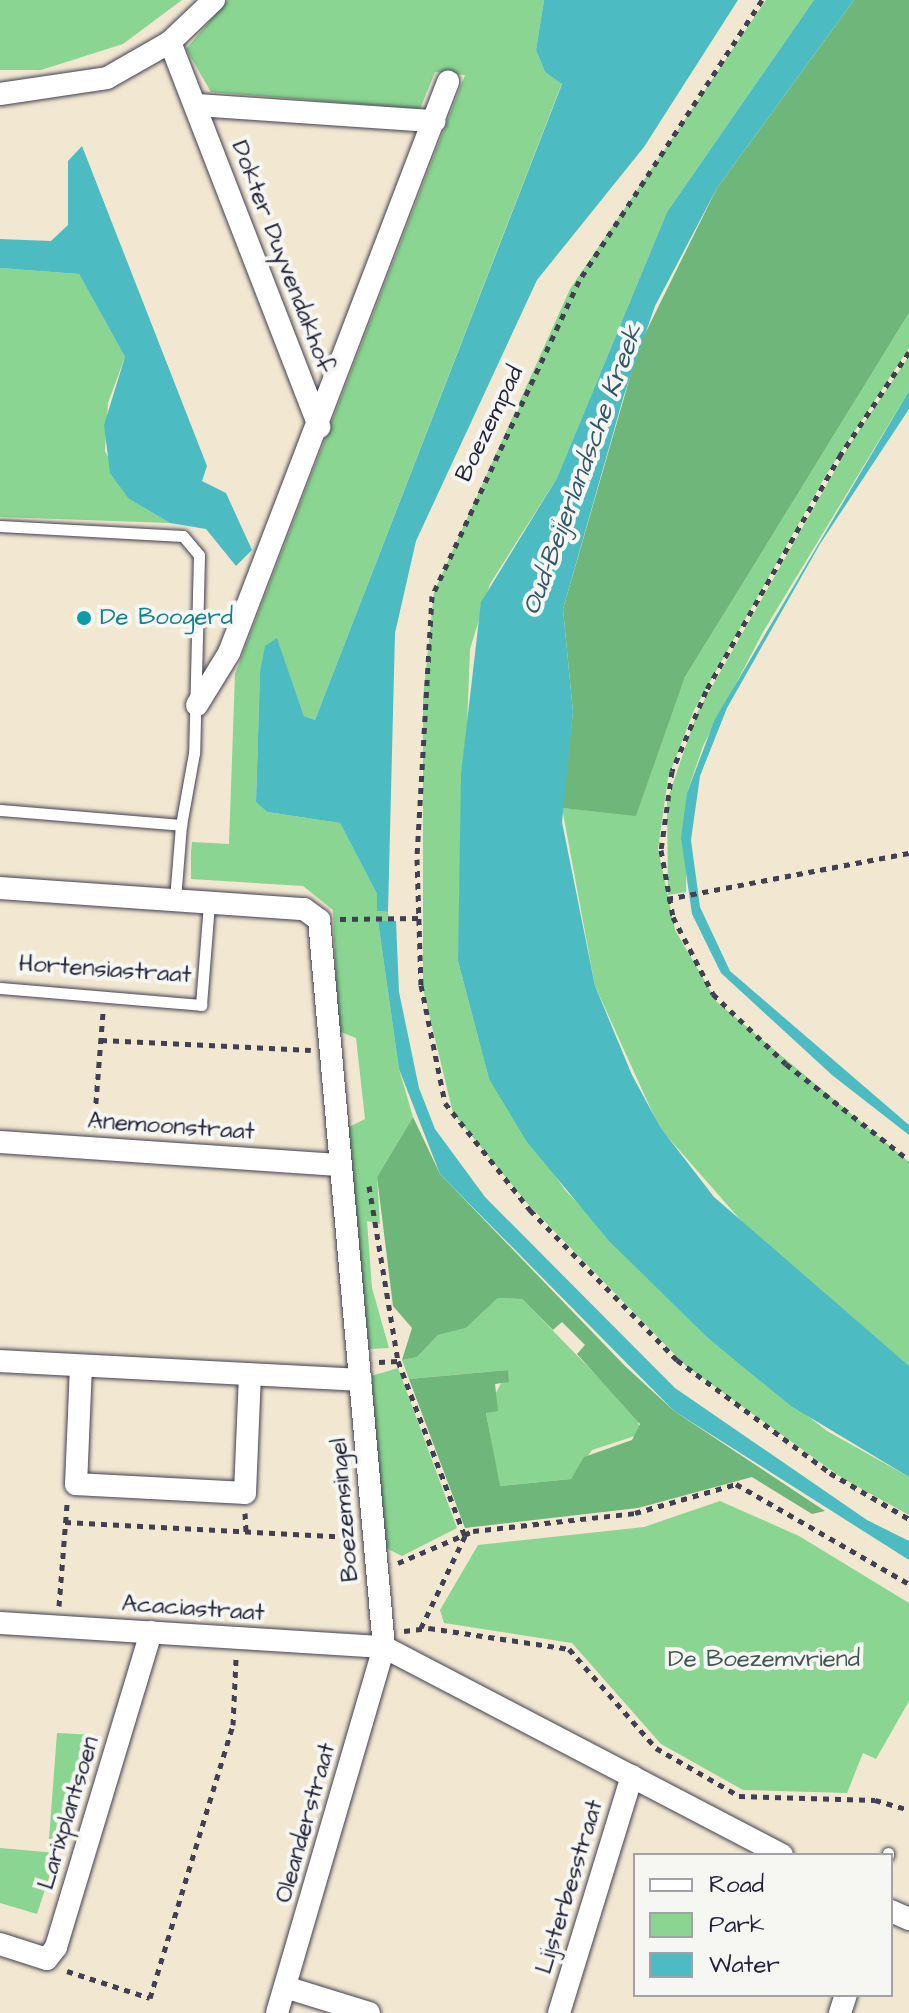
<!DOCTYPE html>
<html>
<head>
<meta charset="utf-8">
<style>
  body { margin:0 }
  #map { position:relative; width:909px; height:2013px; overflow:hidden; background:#f2e7d1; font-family:"Architects Daughter",sans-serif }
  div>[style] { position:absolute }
  .green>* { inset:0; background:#8ad591 }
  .forest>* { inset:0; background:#6fb67b }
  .water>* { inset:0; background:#4dbcc2 }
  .path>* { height:5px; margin-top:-2.5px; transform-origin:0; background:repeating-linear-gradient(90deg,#414052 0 6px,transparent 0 12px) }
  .roads { filter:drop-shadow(0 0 2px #414052) drop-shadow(0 0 2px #414052) }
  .lane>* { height:11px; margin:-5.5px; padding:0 5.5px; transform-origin:5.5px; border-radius:5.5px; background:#fff }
  .street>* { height:22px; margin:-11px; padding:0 11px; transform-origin:11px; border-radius:11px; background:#fff }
  .dots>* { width:22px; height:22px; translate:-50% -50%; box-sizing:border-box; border:4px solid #f6f6f2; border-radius:50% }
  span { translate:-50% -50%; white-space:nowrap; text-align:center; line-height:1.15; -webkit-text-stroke:8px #f6f6f2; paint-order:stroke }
  .street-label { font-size:24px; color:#22223b }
  .culture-label { font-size:24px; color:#0d838f }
  .left { translate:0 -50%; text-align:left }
  .park-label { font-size:24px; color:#415855 }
  .water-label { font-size:26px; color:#31586a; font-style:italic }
  .legend { position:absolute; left:633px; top:1853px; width:260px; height:144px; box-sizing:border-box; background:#f6f6f2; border:2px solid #a1a1a9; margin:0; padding:10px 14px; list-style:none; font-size:24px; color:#22223b }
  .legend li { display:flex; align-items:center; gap:16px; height:40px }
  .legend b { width:40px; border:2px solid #a1a1a9 }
</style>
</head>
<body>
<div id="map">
  <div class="green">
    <i style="clip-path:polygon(0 0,182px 0,123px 44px,41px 70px,0 70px)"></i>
    <i style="clip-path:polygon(228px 0,544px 0,536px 50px,545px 72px,562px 83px,315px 720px,304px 716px,277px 639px,260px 672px,256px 802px,267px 812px,340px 823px,377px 894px,377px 911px,388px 912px,389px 921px,378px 921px,399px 1069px,413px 1117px,377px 1177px,380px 1224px,367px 1221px,372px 1288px,389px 1348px,369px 1349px,347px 1128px,365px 1119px,356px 1038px,338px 1031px,333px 910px,303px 886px,191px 879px,191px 852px,192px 842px,229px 844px,235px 674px,465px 75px,435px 72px,420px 109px,211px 92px,186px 49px)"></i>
    <i style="clip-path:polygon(766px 0,814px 0,667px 212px,557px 478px,490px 584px,470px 649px,458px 961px,489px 1079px,565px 1190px,709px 1339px,827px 1431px,909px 1477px,909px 1515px,842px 1478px,686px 1366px,526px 1202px,453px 1113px,423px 989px,423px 698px,434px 592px,570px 289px)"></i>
    <i style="clip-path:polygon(0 268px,79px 274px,125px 357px,108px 403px,105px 451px,129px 499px,170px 523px,0 517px)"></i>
    <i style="clip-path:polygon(909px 313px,909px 348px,826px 475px,694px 710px,668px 778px,658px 849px,675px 930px,717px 1002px,909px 1162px,909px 1366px,758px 1240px,659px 1127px,595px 986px,562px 808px,636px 815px,685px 677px)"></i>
    <i style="clip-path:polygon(909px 356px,909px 391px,763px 632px,703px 746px,687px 793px,686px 892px,668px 895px,667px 801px,697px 713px,850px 444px)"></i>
    <i style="clip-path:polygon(498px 1298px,522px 1299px,637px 1417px,641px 1434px,592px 1450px,571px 1479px,499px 1486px,486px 1412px,508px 1370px,409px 1379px,402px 1360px,417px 1357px,438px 1335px,466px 1328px)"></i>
    <i style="clip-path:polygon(398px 1368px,457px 1528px,402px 1556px,384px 1547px,371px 1376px)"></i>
    <i style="clip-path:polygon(720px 1501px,799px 1536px,909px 1603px,909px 1701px,876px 1759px,863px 1753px,847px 1793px,743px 1790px,661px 1744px,572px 1643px,444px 1623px,440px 1610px,478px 1545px,644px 1527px)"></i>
    <i style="clip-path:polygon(57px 1733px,97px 1735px,64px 1841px,49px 1839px)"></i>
    <i style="clip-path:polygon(0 1848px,57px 1853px,37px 1914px,0 1903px)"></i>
  </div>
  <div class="forest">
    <i style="clip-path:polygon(854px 0,909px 0,909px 313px,685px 677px,636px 816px,562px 808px,573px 712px,563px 609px,639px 346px,717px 188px)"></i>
    <i style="clip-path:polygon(413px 1117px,440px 1174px,625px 1366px,674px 1411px,825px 1511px,812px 1514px,752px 1477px,638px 1508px,465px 1528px,409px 1379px,508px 1370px,509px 1382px,495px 1384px,498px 1411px,486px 1413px,500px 1486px,571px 1479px,584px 1457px,632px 1440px,640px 1424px,577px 1354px,585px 1345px,562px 1322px,553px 1330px,522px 1299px,498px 1298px,466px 1328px,438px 1335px,417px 1357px,402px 1360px,412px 1328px,393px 1306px,377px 1177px)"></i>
  </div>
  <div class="water">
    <i style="clip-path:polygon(544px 0,738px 0,644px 147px,537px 280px,416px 541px,395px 633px,388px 912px,377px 911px,377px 894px,340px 823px,267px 812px,256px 802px,260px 672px,265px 646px,277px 638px,304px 716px,315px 720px,562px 84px,545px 72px,536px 50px)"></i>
    <i style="clip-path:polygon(814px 0,854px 0,717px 188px,655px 306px,624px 395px,563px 609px,573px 712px,562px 822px,595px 986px,632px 1075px,660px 1127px,714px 1197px,909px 1366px,909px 1477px,791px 1406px,709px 1339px,609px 1241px,527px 1142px,489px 1079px,458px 961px,461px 774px,481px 602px,557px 478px,667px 212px)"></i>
    <i style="clip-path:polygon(82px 146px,207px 466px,202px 481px,226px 493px,252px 550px,236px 566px,206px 529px,170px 523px,129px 499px,110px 473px,104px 425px,125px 357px,79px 274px,0 268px,0 239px,51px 241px,68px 225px,68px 161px)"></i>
    <i style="clip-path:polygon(909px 391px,909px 409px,820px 544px,727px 708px,700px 776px,691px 840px,700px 907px,730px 971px,909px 1125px,909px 1135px,832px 1075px,721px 973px,692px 914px,681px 838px,687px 793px,715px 719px)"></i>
    <i style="clip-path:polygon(378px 921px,396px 921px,399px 992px,419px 1088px,435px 1129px,485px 1197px,675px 1388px,867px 1520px,909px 1541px,909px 1560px,674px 1411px,440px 1174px,399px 1069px)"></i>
  </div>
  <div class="path">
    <i style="left:762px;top:0;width:335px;rotate:123.1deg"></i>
    <i style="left:579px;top:281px;width:348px;rotate:115deg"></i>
    <i style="left:432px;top:596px;width:263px;rotate:93.3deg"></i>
    <i style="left:417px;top:859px;width:126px;rotate:88.2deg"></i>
    <i style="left:421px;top:985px;width:120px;rotate:78.5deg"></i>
    <i style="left:445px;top:1103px;width:137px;rotate:51.5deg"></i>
    <i style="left:530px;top:1210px;width:210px;rotate:45.6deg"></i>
    <i style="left:677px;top:1360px;width:190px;rotate:36.4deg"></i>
    <i style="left:830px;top:1473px;width:91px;rotate:30.2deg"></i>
    <i style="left:909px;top:352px;width:123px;rotate:123.7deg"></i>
    <i style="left:841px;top:454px;width:273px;rotate:119.7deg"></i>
    <i style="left:706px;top:691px;width:87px;rotate:113deg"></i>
    <i style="left:672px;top:771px;width:80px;rotate:97.9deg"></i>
    <i style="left:661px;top:850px;width:68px;rotate:79.8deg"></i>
    <i style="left:673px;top:917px;width:87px;rotate:62.5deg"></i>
    <i style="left:713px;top:994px;width:101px;rotate:43.8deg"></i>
    <i style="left:786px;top:1064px;width:156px;rotate:38deg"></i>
    <i style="left:667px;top:899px;width:246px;rotate:-10.8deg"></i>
    <i style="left:340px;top:919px;width:78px;rotate:-0.7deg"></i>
    <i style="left:101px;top:1040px;width:210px;rotate:2.7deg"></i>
    <i style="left:94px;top:1127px;width:114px;rotate:-85.5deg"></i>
    <i style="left:369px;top:1186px;width:177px;rotate:80.6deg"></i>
    <i style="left:398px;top:1361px;width:187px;rotate:69.1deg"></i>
    <i style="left:465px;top:1536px;width:102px;rotate:115.6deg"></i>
    <i style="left:379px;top:1362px;width:19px;rotate:-3deg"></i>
    <i style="left:245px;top:1513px;width:19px;rotate:87deg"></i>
    <i style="left:65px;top:1522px;width:287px;rotate:3deg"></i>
    <i style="left:398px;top:1563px;width:82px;rotate:-23.1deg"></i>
    <i style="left:473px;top:1531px;width:163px;rotate:-6.3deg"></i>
    <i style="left:635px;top:1513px;width:105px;rotate:-16deg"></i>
    <i style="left:736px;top:1484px;width:200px;rotate:30deg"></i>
    <i style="left:59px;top:1606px;width:102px;rotate:-85.5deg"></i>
    <i style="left:404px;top:1631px;width:25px;rotate:-7deg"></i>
    <i style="left:429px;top:1628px;width:142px;rotate:8.5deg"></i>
    <i style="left:569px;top:1649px;width:132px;rotate:48.7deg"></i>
    <i style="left:656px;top:1748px;width:96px;rotate:30deg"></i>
    <i style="left:739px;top:1796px;width:136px;rotate:1.7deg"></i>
    <i style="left:875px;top:1800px;width:35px;rotate:16deg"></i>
    <i style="left:67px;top:1971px;width:87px;rotate:18deg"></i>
    <i style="left:150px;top:1998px;width:285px;rotate:-73.1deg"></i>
    <i style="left:233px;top:1725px;width:66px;rotate:-87.4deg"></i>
  </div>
  <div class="roads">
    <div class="lane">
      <i style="left:0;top:526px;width:183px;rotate:3.1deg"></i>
      <i style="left:183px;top:536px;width:25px;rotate:50deg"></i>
      <i style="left:199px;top:555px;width:198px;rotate:91.4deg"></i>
      <i style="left:194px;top:753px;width:73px;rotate:100.2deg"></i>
      <i style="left:0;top:810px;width:182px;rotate:4.7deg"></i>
      <i style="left:181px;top:825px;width:74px;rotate:94.6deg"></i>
      <i style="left:0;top:988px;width:202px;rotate:4.8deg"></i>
      <i style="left:201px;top:1005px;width:102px;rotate:-85.5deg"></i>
      <i style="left:888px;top:1855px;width:2px;rotate:-90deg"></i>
    </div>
    <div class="street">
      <i style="left:170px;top:42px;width:413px;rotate:68.8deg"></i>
      <i style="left:0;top:94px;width:108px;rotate:-8.5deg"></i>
      <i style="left:107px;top:78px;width:73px;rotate:-29.7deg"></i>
      <i style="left:170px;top:42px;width:61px;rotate:-43.7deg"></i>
      <i style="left:197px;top:105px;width:238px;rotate:3.9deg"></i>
      <i style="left:197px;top:705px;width:61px;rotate:-58.4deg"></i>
      <i style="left:229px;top:653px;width:612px;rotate:-69.02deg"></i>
      <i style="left:0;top:888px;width:305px;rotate:4deg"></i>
      <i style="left:304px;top:909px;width:19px;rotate:36deg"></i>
      <i style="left:319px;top:920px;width:730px;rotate:84.89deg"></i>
      <i style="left:384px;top:1647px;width:381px;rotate:106.3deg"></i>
      <i style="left:0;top:1142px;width:339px;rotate:3.9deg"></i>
      <i style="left:0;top:1361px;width:361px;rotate:3deg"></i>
      <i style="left:81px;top:1366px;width:118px;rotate:92.4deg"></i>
      <i style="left:76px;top:1484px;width:169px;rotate:3deg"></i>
      <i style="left:245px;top:1493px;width:117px;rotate:-87.6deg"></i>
      <i style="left:0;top:1623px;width:385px;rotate:3.6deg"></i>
      <i style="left:384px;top:1647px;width:449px;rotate:27.6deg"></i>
      <i style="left:891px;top:1911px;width:20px;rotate:24deg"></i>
      <i style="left:0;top:1944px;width:49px;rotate:17.7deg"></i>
      <i style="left:47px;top:1959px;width:15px;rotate:-53deg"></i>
      <i style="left:56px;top:1947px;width:329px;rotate:-73.2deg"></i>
      <i style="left:285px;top:1987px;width:88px;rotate:17.2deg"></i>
      <i style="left:559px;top:2013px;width:248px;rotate:-72.9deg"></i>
      <i style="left:840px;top:2013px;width:19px;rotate:-72deg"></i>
    </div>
  </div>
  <div class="dots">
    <i style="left:84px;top:618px;background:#0f9aa8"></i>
  </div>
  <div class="street-label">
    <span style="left:282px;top:257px;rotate:69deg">Dokter Duyvendakhof</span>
    <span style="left:490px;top:424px;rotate:-64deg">Boezempad</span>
    <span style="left:105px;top:970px;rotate:4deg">Hortensiastraat</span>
    <span style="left:171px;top:1127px;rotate:4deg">Anemoonstraat</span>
    <span style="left:345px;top:1510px;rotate:-95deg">Boezemsingel</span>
    <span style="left:193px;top:1609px;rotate:4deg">Acaciastraat</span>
    <span style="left:69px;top:1813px;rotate:-73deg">Larixplantsoen</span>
    <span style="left:306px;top:1823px;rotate:-74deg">Oleanderstraat</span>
    <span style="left:570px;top:1887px;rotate:-73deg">Lijsterbesstraat</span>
  </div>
  <div class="culture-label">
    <span class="left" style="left:100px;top:618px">De Boogerd</span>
  </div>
  <div class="park-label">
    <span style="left:764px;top:1660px">De Boezemvriend</span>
  </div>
  <div class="water-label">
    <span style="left:583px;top:470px;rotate:-70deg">Oud-Beijerlandsche Kreek</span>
  </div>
  <ul class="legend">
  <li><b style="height:10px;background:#fff"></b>Road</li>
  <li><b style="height:22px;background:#8ad591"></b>Park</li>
  <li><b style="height:22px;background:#4dbcc2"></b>Water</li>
  </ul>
</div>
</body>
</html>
